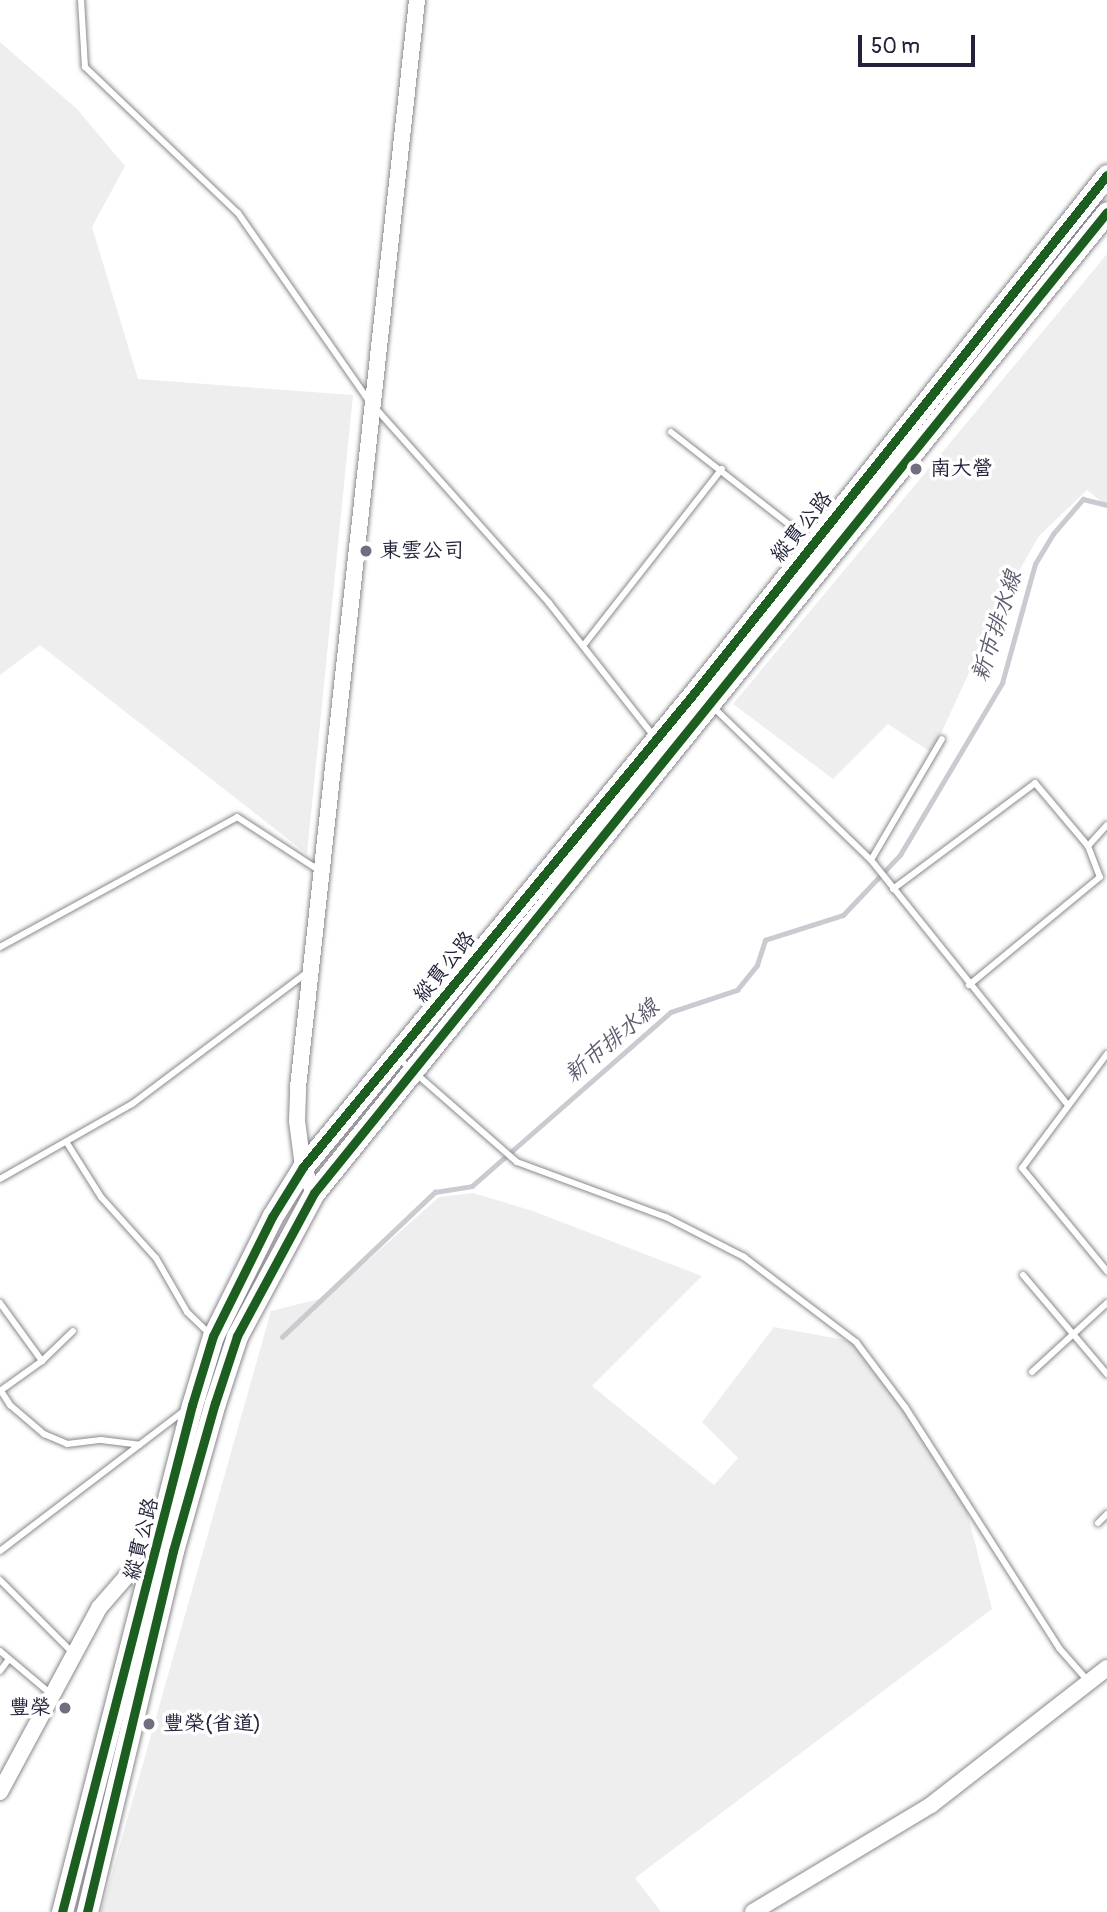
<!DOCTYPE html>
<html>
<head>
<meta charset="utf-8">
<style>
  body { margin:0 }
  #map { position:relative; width:1107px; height:1912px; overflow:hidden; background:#fff; font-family:Pangolin,"LXGW WenKai TC",sans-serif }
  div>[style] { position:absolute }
  .built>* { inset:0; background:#eeeeef }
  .stream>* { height:4.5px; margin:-2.25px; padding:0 2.25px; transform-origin:2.25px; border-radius:2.25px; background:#cacad0 }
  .roads { filter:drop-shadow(0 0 2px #8a8a8f) drop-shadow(0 0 2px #8a8a8f) }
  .service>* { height:6px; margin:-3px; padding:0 3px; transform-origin:3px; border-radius:3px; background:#fff }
  .tertiary>* { height:16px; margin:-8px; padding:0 8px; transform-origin:8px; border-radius:8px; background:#fff }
  .primary>* { height:21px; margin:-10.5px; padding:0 10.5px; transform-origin:10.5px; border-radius:10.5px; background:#fff }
  .cycleway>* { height:9px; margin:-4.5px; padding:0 4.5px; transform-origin:4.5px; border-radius:4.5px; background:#1b5e20 }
  .dots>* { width:19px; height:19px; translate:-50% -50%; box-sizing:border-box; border:4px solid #fff; border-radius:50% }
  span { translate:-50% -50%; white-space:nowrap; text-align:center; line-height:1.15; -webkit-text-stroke:7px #fff; paint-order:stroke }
  .poi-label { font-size:21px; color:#22223b }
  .left { translate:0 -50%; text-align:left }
  .right { translate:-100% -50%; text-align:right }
  .street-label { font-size:21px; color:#22223b }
  .water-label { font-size:23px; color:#5c5c6f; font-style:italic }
  .scale { position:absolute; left:858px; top:35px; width:117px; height:32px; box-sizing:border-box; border:4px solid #22223b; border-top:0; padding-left:9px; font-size:21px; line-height:24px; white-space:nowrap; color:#22223b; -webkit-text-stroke:5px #fff; paint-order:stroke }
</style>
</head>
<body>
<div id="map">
  <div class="built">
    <i style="clip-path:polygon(0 42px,77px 109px,125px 166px,92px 227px,138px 379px,353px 395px,307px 854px,40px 645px,0 675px)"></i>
    <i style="clip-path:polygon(1107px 254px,1107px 506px,1087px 490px,1039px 536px,1003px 599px,932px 753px,888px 724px,833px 779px,733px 704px)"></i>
    <i style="clip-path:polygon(473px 1193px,533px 1211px,702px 1276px,592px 1386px,714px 1485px,738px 1458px,702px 1422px,774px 1327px,856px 1342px,905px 1407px,966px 1508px,992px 1609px,635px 1878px,661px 1912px,101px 1912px,271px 1311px,327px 1297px,439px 1197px)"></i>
  </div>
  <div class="stream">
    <i style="left:282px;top:1337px;width:211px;rotate:-43.5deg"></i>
    <i style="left:435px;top:1192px;width:37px;rotate:-9deg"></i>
    <i style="left:472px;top:1186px;width:264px;rotate:-41.2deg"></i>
    <i style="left:671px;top:1012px;width:70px;rotate:-18.4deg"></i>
    <i style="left:737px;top:990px;width:32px;rotate:-51deg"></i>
    <i style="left:757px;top:965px;width:26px;rotate:-72deg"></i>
    <i style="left:765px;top:940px;width:82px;rotate:-17.8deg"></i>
    <i style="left:843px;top:915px;width:83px;rotate:-46.5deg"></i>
    <i style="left:900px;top:855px;width:200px;rotate:-59.3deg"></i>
    <i style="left:1002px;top:683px;width:123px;rotate:-74.5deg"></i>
    <i style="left:1035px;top:564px;width:35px;rotate:-59deg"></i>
    <i style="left:1053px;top:534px;width:46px;rotate:-49.4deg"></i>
    <i style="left:1083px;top:499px;width:25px;rotate:14deg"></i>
  </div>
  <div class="roads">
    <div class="service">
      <i style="left:81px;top:0;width:67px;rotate:86.6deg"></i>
      <i style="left:85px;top:67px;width:211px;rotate:43.7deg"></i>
      <i style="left:238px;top:213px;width:231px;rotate:55.1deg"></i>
      <i style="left:370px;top:402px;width:269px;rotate:48.3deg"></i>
      <i style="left:549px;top:603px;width:168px;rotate:51.8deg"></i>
      <i style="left:671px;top:432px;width:177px;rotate:38.1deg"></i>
      <i style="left:583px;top:646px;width:225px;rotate:-51.9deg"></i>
      <i style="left:713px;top:707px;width:220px;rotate:44.1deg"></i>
      <i style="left:871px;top:860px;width:313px;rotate:51.2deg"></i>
      <i style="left:1088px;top:846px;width:28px;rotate:-48deg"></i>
      <i style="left:871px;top:860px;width:140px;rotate:-59.6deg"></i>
      <i style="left:893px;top:889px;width:177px;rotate:-36.7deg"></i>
      <i style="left:1035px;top:783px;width:82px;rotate:49.9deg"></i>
      <i style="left:1088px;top:846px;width:33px;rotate:69deg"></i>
      <i style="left:1100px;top:877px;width:170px;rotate:140.5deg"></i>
      <i style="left:0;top:947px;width:270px;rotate:-28.7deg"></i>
      <i style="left:237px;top:817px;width:99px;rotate:33deg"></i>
      <i style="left:1107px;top:1054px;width:142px;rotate:126.7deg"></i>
      <i style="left:1022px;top:1168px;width:134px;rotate:50.5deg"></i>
      <i style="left:397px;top:1057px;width:159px;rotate:41.2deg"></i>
      <i style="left:517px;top:1162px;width:159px;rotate:20.3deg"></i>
      <i style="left:666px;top:1217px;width:88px;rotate:27.1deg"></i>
      <i style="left:744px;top:1257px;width:141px;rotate:37.2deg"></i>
      <i style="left:856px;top:1342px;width:81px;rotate:53deg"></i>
      <i style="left:905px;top:1407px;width:286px;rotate:57.4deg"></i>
      <i style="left:1059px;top:1648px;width:44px;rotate:48.7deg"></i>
      <i style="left:67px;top:1143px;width:64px;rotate:57.8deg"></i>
      <i style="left:101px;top:1197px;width:82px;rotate:48deg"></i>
      <i style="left:156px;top:1258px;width:62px;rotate:60.1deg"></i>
      <i style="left:187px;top:1312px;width:30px;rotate:44deg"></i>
      <i style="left:0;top:1179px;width:152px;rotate:-29.6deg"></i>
      <i style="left:132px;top:1104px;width:221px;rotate:-36.9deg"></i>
      <i style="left:1023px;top:1275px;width:130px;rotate:49.7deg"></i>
      <i style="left:0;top:1303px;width:72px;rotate:54.1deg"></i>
      <i style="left:1032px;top:1372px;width:102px;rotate:-42.6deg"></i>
      <i style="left:0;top:1391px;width:52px;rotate:-35.5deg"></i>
      <i style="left:42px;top:1361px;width:43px;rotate:-44.1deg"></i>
      <i style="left:1px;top:1391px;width:17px;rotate:57deg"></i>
      <i style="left:10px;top:1405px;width:45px;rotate:40.5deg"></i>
      <i style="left:44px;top:1434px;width:25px;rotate:23deg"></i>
      <i style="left:67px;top:1444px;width:34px;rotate:-7deg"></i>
      <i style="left:101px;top:1440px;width:39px;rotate:7deg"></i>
      <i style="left:1098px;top:1523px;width:13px;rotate:-45deg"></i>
      <i style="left:0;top:1551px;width:233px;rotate:-37.3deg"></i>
      <i style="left:0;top:1580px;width:103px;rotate:45deg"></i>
      <i style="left:0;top:1651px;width:68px;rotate:40.2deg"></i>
      <i style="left:0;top:1671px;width:15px;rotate:-53deg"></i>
    </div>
    <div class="tertiary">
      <i style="left:314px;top:1193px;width:28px;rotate:-113deg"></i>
      <i style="left:303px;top:1167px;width:46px;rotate:-97.4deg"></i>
      <i style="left:297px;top:1121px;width:34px;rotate:-88deg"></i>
      <i style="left:298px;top:1087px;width:1093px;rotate:-83.75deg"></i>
      <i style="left:0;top:1792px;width:209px;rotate:-61.7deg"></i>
      <i style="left:99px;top:1608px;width:41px;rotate:-48.9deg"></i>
      <i style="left:126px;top:1577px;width:37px;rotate:-31deg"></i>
      <i style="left:753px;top:1912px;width:208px;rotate:-31deg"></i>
      <i style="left:931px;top:1805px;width:223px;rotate:-37.9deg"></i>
    </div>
    <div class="primary">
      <i style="left:62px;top:1912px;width:523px;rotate:-75.62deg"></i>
      <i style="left:192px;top:1405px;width:72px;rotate:-73.1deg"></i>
      <i style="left:213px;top:1336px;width:133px;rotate:-63.6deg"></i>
      <i style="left:272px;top:1217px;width:59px;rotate:-58.2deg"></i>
      <i style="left:303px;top:1167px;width:616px;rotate:-50.47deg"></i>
      <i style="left:695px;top:692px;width:661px;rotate:-51.45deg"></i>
      <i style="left:87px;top:1912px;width:371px;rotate:-76.6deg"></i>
      <i style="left:173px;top:1551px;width:154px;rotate:-74.2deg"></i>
      <i style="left:215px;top:1403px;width:71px;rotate:-71.8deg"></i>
      <i style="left:237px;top:1336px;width:162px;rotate:-61.7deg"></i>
      <i style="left:314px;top:1193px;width:1261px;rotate:-51.05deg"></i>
    </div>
  </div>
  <div class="cycleway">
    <i style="left:62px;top:1912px;width:523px;rotate:-75.62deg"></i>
    <i style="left:192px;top:1405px;width:72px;rotate:-73.1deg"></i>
    <i style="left:213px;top:1336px;width:133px;rotate:-63.6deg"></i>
    <i style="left:272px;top:1217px;width:59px;rotate:-58.2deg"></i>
    <i style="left:303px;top:1167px;width:616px;rotate:-50.47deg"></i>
    <i style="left:695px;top:692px;width:661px;rotate:-51.45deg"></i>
    <i style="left:87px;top:1912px;width:371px;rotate:-76.6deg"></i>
    <i style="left:173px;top:1551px;width:154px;rotate:-74.2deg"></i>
    <i style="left:215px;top:1403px;width:71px;rotate:-71.8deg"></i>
    <i style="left:237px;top:1336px;width:162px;rotate:-61.7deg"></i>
    <i style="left:314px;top:1193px;width:1261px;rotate:-51.05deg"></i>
  </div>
  <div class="dots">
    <i style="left:916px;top:469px;background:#6f6f80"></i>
    <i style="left:366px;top:551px;background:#6f6f80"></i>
    <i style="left:65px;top:1708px;background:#6f6f80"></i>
    <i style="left:149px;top:1724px;background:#6f6f80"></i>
  </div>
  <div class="poi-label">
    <span class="left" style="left:930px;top:469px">南大營</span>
    <span class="left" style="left:380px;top:551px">東雲公司</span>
    <span class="right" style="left:51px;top:1708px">豐榮</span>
    <span class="left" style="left:163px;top:1724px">豐榮(省道)</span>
  </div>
  <div class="street-label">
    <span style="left:802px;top:527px;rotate:-51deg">縱貫公路</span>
    <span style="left:445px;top:967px;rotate:-51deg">縱貫公路</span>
    <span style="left:142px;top:1539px;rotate:-76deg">縱貫公路</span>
  </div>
  <div class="water-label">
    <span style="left:997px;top:626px;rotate:-72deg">新市排水線</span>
    <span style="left:612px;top:1041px;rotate:-40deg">新市排水線</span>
  </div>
  <div class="scale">50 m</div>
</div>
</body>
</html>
